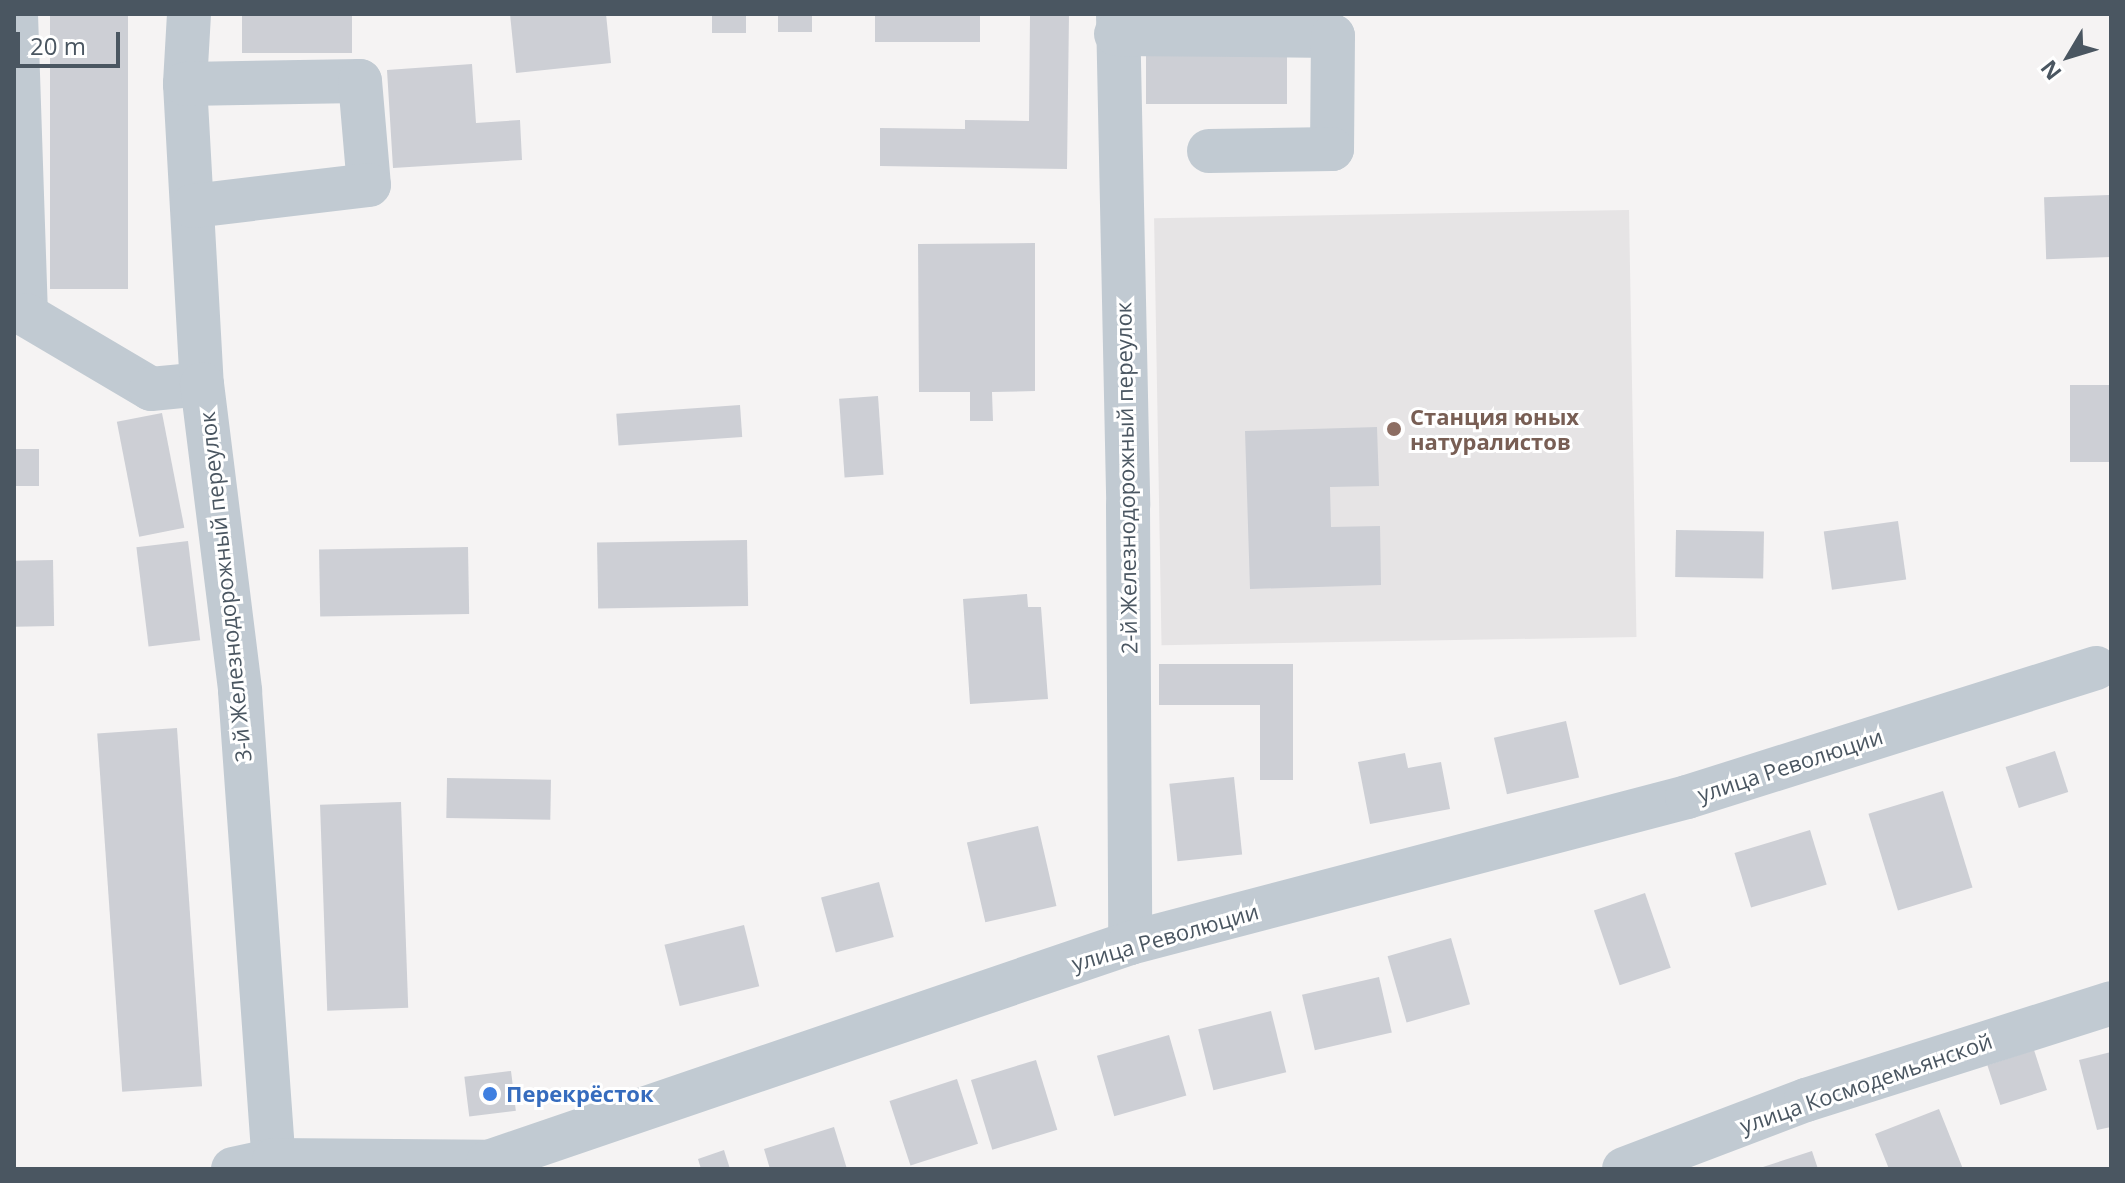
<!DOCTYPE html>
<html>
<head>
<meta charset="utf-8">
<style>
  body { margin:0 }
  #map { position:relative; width:2125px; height:1183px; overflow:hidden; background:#f5f3f3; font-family:"Open Sans",sans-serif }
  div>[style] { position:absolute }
  .education>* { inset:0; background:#e6e4e5; transform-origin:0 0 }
  .building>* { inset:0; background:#cdcfd5; transform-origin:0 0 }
  .minor>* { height:44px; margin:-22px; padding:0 22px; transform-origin:22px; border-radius:22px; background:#c1cad2 }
  .dots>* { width:22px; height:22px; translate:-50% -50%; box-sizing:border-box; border:4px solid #fff; border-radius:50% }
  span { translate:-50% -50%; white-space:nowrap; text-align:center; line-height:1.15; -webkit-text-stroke:6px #fff; paint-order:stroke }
  .education-label { font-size:22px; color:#785e54; font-weight:700 }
  .left { translate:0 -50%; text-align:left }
  .street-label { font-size:22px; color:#4a5661 }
  .shop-label { font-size:22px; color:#366cbe; font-weight:700 }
  .frame { position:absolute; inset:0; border:16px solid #4a5661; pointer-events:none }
  .north { position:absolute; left:2029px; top:16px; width:80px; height:80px; -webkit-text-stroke:6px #fff; paint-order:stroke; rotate:232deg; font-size:22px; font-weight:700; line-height:32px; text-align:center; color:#4a5661 }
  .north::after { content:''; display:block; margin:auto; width:28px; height:36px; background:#4a5661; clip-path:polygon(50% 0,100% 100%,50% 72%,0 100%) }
  .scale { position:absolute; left:16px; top:32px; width:104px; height:36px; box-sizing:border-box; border:4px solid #4a5661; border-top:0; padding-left:10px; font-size:24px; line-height:28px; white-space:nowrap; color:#4a5661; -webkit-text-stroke:6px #fff; paint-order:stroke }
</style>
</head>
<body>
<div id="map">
  <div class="education">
    <i style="left:1629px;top:210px;width:427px;height:475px;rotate:89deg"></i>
  </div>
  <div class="building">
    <i style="left:50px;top:14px;width:78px;height:275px"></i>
    <i style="left:242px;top:14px;width:110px;height:39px"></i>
    <i style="clip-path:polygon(510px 14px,606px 14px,611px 63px,516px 73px)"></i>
    <i style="left:712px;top:14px;width:34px;height:19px"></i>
    <i style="left:778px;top:14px;width:34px;height:18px"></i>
    <i style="left:875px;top:14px;width:105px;height:28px"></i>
    <i style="clip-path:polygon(1030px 14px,1069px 14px,1067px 169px,880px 166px,880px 128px,965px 129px,965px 120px,1029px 121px)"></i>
    <i style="left:1287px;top:41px;width:63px;height:141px;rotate:90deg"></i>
    <i style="clip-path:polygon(472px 64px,476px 123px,520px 120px,522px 160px,393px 168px,387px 70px)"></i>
    <i style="left:2109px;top:195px;width:62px;height:65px;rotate:88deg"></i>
    <i style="clip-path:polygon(1035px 243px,1035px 391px,992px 392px,993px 421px,970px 421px,970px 392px,919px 392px,918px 244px)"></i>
    <i style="left:2111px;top:385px;width:77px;height:41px;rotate:90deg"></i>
    <i style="left:878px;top:396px;width:79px;height:39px;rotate:86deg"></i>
    <i style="left:740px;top:405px;width:32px;height:124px;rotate:86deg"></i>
    <i style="left:162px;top:413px;width:117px;height:46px;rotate:79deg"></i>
    <i style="clip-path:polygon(1377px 427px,1379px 486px,1330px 487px,1331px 527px,1380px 526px,1381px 585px,1250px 589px,1245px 431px)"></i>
    <i style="left:14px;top:449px;width:25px;height:37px"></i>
    <i style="left:1898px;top:521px;width:59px;height:75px;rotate:82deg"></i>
    <i style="left:1676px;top:530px;width:88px;height:47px;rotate:1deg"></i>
    <i style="left:747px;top:540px;width:66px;height:150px;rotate:89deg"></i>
    <i style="left:188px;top:541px;width:100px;height:52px;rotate:83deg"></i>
    <i style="left:468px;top:547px;width:67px;height:149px;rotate:89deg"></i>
    <i style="left:53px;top:560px;width:66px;height:39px;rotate:89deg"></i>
    <i style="clip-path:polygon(1027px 594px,1028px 607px,1041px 607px,1048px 699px,970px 704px,963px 599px)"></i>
    <i style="clip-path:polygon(1159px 664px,1293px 664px,1293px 780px,1260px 780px,1260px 705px,1159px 705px)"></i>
    <i style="left:1566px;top:721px;width:58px;height:74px;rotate:77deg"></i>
    <i style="left:177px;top:728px;width:359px;height:80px;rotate:86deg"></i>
    <i style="left:2055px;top:751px;width:43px;height:52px;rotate:72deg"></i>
    <i style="clip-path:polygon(1405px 753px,1408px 768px,1441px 762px,1450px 809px,1370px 824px,1358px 762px)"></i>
    <i style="left:1234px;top:777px;width:78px;height:65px;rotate:84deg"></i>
    <i style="left:447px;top:778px;width:104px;height:40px;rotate:1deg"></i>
    <i style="left:1943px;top:791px;width:101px;height:78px;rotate:73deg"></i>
    <i style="left:401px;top:802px;width:206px;height:81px;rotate:88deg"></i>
    <i style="left:1038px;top:826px;width:82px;height:73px;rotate:77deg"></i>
    <i style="left:1810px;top:830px;width:57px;height:79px;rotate:73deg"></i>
    <i style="left:879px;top:882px;width:57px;height:60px;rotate:75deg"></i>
    <i style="left:1645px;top:893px;width:79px;height:54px;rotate:71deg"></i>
    <i style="left:744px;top:925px;width:63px;height:82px;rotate:76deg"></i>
    <i style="left:1451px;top:938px;width:69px;height:66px;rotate:74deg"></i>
    <i style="left:1379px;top:977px;width:57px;height:79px;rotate:77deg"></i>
    <i style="left:1271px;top:1011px;width:63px;height:75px;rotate:76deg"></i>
    <i style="left:1169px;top:1035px;width:63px;height:75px;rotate:74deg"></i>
    <i style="left:2034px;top:1050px;width:42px;height:49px;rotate:72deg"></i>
    <i style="clip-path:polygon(2111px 1052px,2111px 1127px,2097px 1130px,2079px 1060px)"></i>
    <i style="left:1036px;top:1060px;width:73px;height:68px;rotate:73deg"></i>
    <i style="left:511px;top:1071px;width:40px;height:47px;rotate:83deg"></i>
    <i style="left:957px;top:1079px;width:68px;height:71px;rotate:72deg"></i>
    <i style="clip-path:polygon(1939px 1109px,1963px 1169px,1889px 1169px,1875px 1134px)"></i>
    <i style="clip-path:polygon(834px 1127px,847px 1169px,770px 1169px,764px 1149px)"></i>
    <i style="clip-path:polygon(724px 1150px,730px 1169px,701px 1169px,698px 1159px)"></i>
    <i style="clip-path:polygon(1812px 1151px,1818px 1169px,1764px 1169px,1763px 1167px)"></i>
  </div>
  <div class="minor">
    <i style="left:16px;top:14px;width:301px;rotate:88.1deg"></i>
    <i style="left:26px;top:315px;width:145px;rotate:30.6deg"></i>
    <i style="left:151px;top:389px;width:51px;rotate:-5.6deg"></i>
    <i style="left:189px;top:14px;width:70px;rotate:93.3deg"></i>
    <i style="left:185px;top:84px;width:300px;rotate:86.8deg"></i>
    <i style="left:202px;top:384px;width:309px;rotate:82.9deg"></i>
    <i style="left:240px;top:691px;width:470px;rotate:85.9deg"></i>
    <i style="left:1118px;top:14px;width:491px;rotate:88.8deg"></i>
    <i style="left:1128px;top:505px;width:438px;rotate:89.7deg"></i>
    <i style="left:1116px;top:34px;width:217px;rotate:0.5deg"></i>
    <i style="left:1333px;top:36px;width:113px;rotate:90.5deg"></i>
    <i style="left:1332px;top:149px;width:123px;rotate:179.1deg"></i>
    <i style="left:185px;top:84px;width:175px;rotate:-1deg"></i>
    <i style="left:360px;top:81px;width:104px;rotate:85.1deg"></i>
    <i style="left:369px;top:185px;width:178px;rotate:173.2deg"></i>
    <i style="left:233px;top:1169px;width:42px;rotate:-12.4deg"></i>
    <i style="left:274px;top:1160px;width:214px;rotate:0.5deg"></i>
    <i style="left:488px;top:1162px;width:678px;rotate:-18.84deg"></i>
    <i style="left:1130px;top:943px;width:576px;rotate:-14.69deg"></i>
    <i style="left:1687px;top:797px;width:429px;rotate:-17.5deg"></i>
    <i style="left:1624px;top:1169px;width:195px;rotate:-20.8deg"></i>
    <i style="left:1806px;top:1100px;width:320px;rotate:-17.6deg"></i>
  </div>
  <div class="dots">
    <i style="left:1394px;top:429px;background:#8d6e63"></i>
    <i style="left:490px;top:1094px;background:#3f7fe0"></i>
  </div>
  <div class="education-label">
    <span class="left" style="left:1410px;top:429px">Станция юных<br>натуралистов</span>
  </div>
  <div class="street-label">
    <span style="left:1126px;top:478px;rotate:-91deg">2-й Железнодорожный переулок</span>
    <span style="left:225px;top:587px;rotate:-96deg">3-й Железнодорожный переулок</span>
    <span style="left:1790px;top:765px;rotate:-18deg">улица Революции</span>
    <span style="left:1165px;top:937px;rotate:-16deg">улица Революции</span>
    <span style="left:1866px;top:1083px;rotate:-19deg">улица Космодемьянской</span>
  </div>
  <div class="shop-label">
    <span class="left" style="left:506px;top:1094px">Перекрёсток</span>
  </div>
  <div class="frame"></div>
  <div class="north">N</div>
  <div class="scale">20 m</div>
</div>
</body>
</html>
